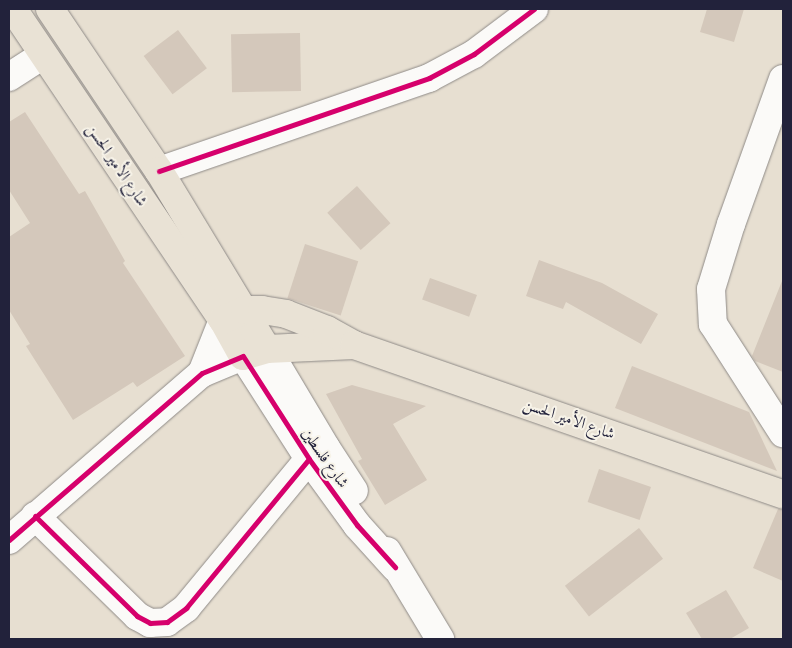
<!DOCTYPE html>
<html>
<head>
<meta charset="utf-8">
<style>
  body { margin:0 }
  #map { position:relative; width:792px; height:648px; overflow:hidden; background:#e7dfd1; font-family:"Libre Bodoni",Amiri,serif }
  div>[style] { position:absolute }
  .building>* { inset:0; background:#d4c8bb; transform-origin:0 0 }
  .roads { filter:drop-shadow(0 0 1px #8e8a87) drop-shadow(0 0 1px #8e8a87) }
  .minor>* { height:28px; margin:-14px; padding:0 14px; transform-origin:14px; border-radius:14px; background:#fbfaf8 }
  .primary>* { height:28px; margin:-14px; padding:0 14px; transform-origin:14px; border-radius:14px; background:#e9e2d5 }
  .cycleway>* { height:5px; margin:-2.5px; padding:0 2.5px; transform-origin:2.5px; border-radius:2.5px; background:#d6006c }
  span { translate:-50% -50%; white-space:nowrap; text-align:center; line-height:1.15; -webkit-text-stroke:4px #f7f3e8; paint-order:stroke }
  .street-label { font-size:16px; color:#22223b }
  .frame { position:absolute; inset:0; border:10px solid #22223b; pointer-events:none }
</style>
</head>
<body>
<div id="map">
  <div class="building">
    <i style="clip-path:polygon(707px 9px,744px 9px,734px 42px,700px 32px)"></i>
    <i style="left:178px;top:30px;width:48px;height:43px;rotate:53deg"></i>
    <i style="left:300px;top:33px;width:58px;height:69px;rotate:89deg"></i>
    <i style="clip-path:polygon(25px 112px,79px 194px,85px 191px,125px 261px,123px 263px,185px 356px,137px 387px,133px 382px,73px 420px,26px 346px,30px 344px,9px 310px,9px 237px,30px 223px,9px 190px,9px 122px)"></i>
    <i style="left:357px;top:186px;width:50px;height:40px;rotate:48deg"></i>
    <i style="left:305px;top:244px;width:56px;height:57px;rotate:18deg"></i>
    <i style="clip-path:polygon(539px 260px,602px 283px,658px 314px,641px 344px,566px 302px,563px 309px,526px 296px)"></i>
    <i style="left:430px;top:278px;width:50px;height:23px;rotate:20deg"></i>
    <i style="clip-path:polygon(782px 281px,783px 281px,783px 372px,755px 361px,752px 356px)"></i>
    <i style="clip-path:polygon(632px 366px,749px 412px,777px 471px,615px 408px)"></i>
    <i style="clip-path:polygon(352px 385px,426px 406px,393px 424px,427px 480px,385px 505px,358px 461px,362px 459px,326px 394px)"></i>
    <i style="left:599px;top:469px;width:55px;height:35px;rotate:19deg"></i>
    <i style="clip-path:polygon(778px 509px,783px 509px,783px 581px,753px 568px)"></i>
    <i style="left:639px;top:528px;width:39px;height:94px;rotate:52deg"></i>
    <i style="clip-path:polygon(726px 590px,749px 628px,730px 639px,702px 639px,686px 613px)"></i>
  </div>
  <div class="roads">
    <div class="minor">
      <i style="left:9px;top:77px;width:40px;rotate:-32.9deg"></i>
      <i style="left:783px;top:79px;width:154px;rotate:109.7deg"></i>
      <i style="left:731px;top:224px;width:68px;rotate:107.1deg"></i>
      <i style="left:711px;top:289px;width:35px;rotate:87deg"></i>
      <i style="left:713px;top:324px;width:130px;rotate:57.3deg"></i>
      <i style="left:159px;top:171px;width:286px;rotate:-19deg"></i>
      <i style="left:429px;top:78px;width:51px;rotate:-28.1deg"></i>
      <i style="left:474px;top:54px;width:75px;rotate:-36.9deg"></i>
      <i style="left:267px;top:349px;width:115px;rotate:59.2deg"></i>
      <i style="left:326px;top:448px;width:51px;rotate:56.9deg"></i>
      <i style="left:202px;top:373px;width:57px;rotate:-68.4deg"></i>
      <i style="left:35px;top:516px;width:143px;rotate:44.4deg"></i>
      <i style="left:137px;top:616px;width:15px;rotate:28deg"></i>
      <i style="left:150px;top:623px;width:17px;rotate:-3deg"></i>
      <i style="left:167px;top:622px;width:24px;rotate:-36deg"></i>
      <i style="left:186px;top:608px;width:193px;rotate:-50.5deg"></i>
      <i style="left:9px;top:540px;width:255px;rotate:-40.9deg"></i>
      <i style="left:202px;top:373px;width:44px;rotate:-22.5deg"></i>
      <i style="left:243px;top:356px;width:122px;rotate:57.3deg"></i>
      <i style="left:309px;top:459px;width:82px;rotate:54deg"></i>
      <i style="left:357px;top:525px;width:57px;rotate:47.9deg"></i>
      <i style="left:387px;top:551px;width:103px;rotate:58.9deg"></i>
    </div>
    <div class="primary">
      <i style="left:13px;top:9px;width:375px;rotate:56deg"></i>
      <i style="left:223px;top:320px;width:41px;rotate:60.9deg"></i>
      <i style="left:243px;top:356px;width:25px;rotate:-16deg"></i>
      <i style="left:267px;top:349px;width:87px;rotate:-2.6deg"></i>
      <i style="left:50px;top:9px;width:195px;rotate:56.1deg"></i>
      <i style="left:159px;top:171px;width:208px;rotate:58.8deg"></i>
      <i style="left:223px;top:320px;width:24px;rotate:-24deg"></i>
      <i style="left:245px;top:310px;width:17px"></i>
      <i style="left:262px;top:310px;width:24px;rotate:9deg"></i>
      <i style="left:286px;top:314px;width:44px;rotate:21.3deg"></i>
      <i style="left:327px;top:330px;width:31px;rotate:29deg"></i>
      <i style="left:354px;top:345px;width:454px;rotate:19.2deg"></i>
    </div>
  </div>
  <div class="cycleway">
    <i style="left:159px;top:171px;width:286px;rotate:-19deg"></i>
    <i style="left:429px;top:78px;width:51px;rotate:-28.1deg"></i>
    <i style="left:474px;top:54px;width:75px;rotate:-36.9deg"></i>
    <i style="left:35px;top:516px;width:143px;rotate:44.4deg"></i>
    <i style="left:137px;top:616px;width:15px;rotate:28deg"></i>
    <i style="left:150px;top:623px;width:17px;rotate:-3deg"></i>
    <i style="left:167px;top:622px;width:24px;rotate:-36deg"></i>
    <i style="left:186px;top:608px;width:193px;rotate:-50.5deg"></i>
    <i style="left:9px;top:540px;width:255px;rotate:-40.9deg"></i>
    <i style="left:202px;top:373px;width:44px;rotate:-22.5deg"></i>
    <i style="left:243px;top:356px;width:122px;rotate:57.3deg"></i>
    <i style="left:309px;top:459px;width:82px;rotate:54deg"></i>
    <i style="left:357px;top:525px;width:57px;rotate:47.9deg"></i>
  </div>
  <div class="street-label">
    <span style="left:117px;top:165px;rotate:56deg">شارع الأمير الحسن</span>
    <span style="left:569px;top:419px;rotate:19deg">شارع الأمير الحسن</span>
    <span style="left:325px;top:458px;rotate:55deg">شارع فلسطين</span>
  </div>
  <div class="frame"></div>
</div>
</body>
</html>
